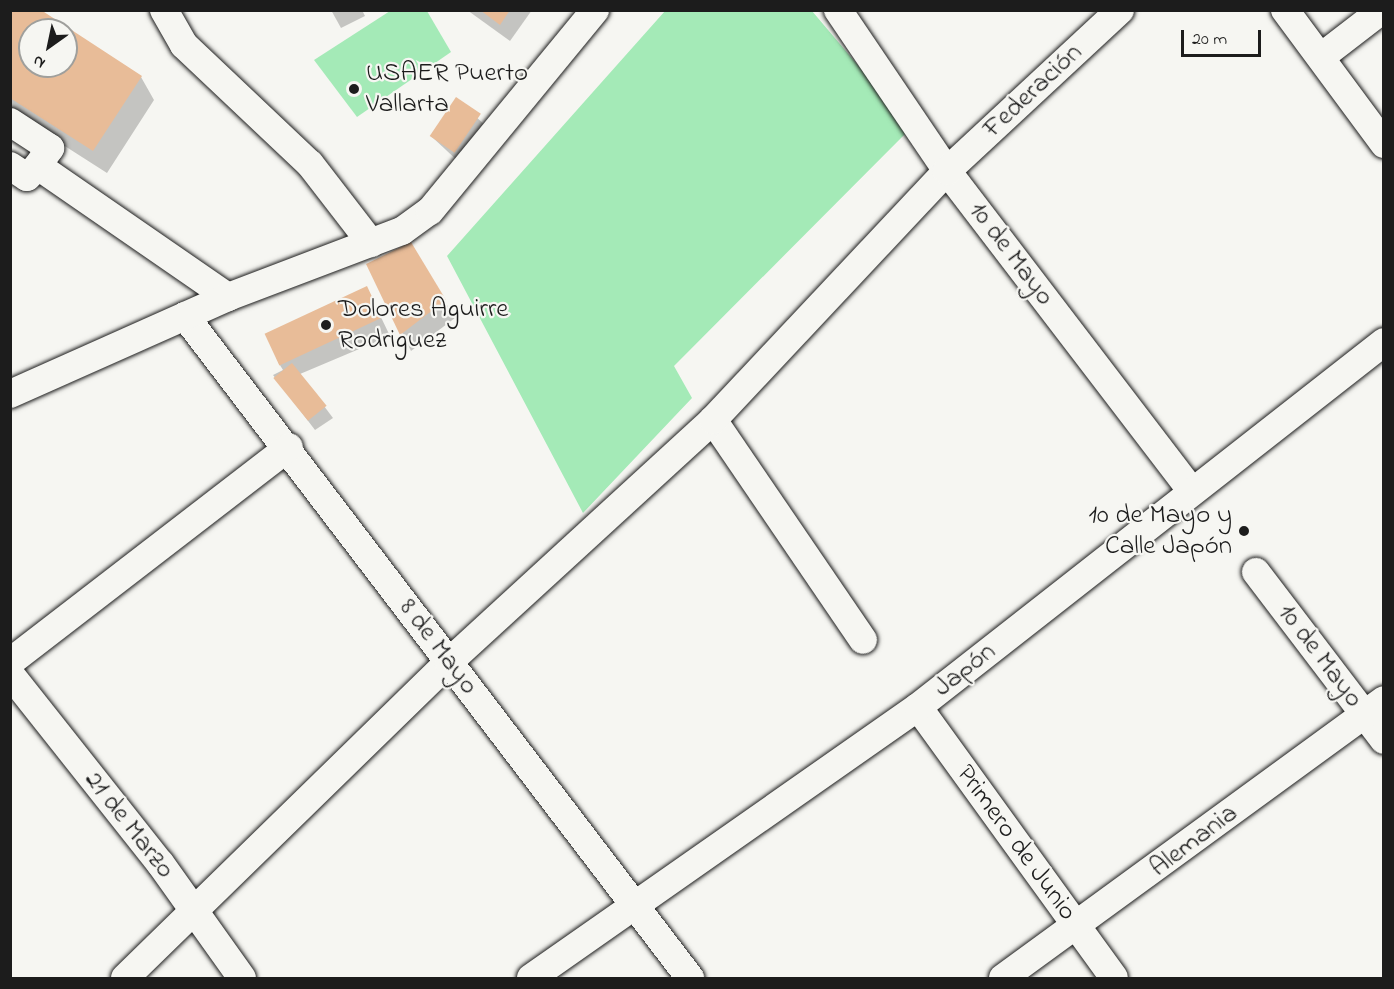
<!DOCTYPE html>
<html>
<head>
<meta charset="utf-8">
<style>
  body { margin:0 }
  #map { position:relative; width:1394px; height:989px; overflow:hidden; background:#f6f6f2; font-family:"Indie Flower",sans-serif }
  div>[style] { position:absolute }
  .green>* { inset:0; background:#a4eab7 }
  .shadow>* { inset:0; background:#0003 }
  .building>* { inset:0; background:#e8bc98; transform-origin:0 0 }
  .roads { filter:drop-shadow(0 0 2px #1c1c1c) drop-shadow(0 0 2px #1c1c1c) }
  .minor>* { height:28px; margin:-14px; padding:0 14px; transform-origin:14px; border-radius:14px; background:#f6f6f2 }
  .dots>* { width:16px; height:16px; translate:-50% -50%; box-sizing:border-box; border:3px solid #f6f6f2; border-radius:50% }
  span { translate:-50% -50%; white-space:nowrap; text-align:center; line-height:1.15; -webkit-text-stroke:4.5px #f6f6f2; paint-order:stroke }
  .poi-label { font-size:27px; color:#1c1c1c }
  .left { translate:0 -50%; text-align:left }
  .right { translate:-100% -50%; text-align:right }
  .street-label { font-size:27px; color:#1c1c1c }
  .frame { position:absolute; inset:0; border:12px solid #1c1c1c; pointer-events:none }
  .north { position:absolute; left:18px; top:18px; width:60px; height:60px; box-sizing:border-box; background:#f6f6f2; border:2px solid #9f9f9c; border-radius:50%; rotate:213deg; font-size:16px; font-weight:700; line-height:24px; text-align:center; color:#1c1c1c }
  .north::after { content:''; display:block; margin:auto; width:21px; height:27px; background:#1c1c1c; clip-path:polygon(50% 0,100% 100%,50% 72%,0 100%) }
  .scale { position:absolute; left:1181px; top:30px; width:80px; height:27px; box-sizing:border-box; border:3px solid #1c1c1c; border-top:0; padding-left:8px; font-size:18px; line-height:21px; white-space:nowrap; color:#1c1c1c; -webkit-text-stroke:4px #f6f6f2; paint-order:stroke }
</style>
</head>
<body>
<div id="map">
  <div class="green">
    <i style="clip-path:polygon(390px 11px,427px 11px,451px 52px,357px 117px,314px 60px)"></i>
    <i style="clip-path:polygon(665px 11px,812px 11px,911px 128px,674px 366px,692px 398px,583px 513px,447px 256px)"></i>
  </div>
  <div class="shadow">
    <i style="clip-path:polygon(evenodd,10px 10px,39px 10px,141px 77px,154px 100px,107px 173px,10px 111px,10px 10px,30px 30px,66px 30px,66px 66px,30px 66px,30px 30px)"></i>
    <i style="clip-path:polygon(331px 10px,362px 10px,365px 16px,341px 28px)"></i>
    <i style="clip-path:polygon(467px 10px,532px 10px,510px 41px)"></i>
    <i style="clip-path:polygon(457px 99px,487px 127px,461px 164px,431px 136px)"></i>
    <i style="clip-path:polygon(410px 244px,455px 318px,411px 351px,368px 264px)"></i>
    <i style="clip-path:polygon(367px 288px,390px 336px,300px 374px,333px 418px,315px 430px,273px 375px,283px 370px,278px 362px)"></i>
  </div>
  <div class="building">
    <i style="clip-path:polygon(evenodd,10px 10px,41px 10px,142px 76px,93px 151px,10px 98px,10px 10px,30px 30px,66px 30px,66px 66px,30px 66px,30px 30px)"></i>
    <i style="clip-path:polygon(480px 10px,510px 10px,500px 25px)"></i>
    <i style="left:456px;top:97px;width:30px;height:47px;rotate:34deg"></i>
    <i style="clip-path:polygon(411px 242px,446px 300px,400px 335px,366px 264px)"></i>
    <i style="left:367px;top:286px;width:35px;height:113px;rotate:65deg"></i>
    <i style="left:292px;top:363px;width:55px;height:24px;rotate:51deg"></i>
  </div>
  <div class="roads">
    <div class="minor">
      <i style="left:164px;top:10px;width:40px;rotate:60.3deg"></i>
      <i style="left:184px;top:45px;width:173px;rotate:43.4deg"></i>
      <i style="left:310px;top:164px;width:100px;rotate:52.3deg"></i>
      <i style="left:838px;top:10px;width:194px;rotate:55.9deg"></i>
      <i style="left:947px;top:171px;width:403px;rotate:52.6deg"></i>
      <i style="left:1285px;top:10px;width:167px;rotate:53.5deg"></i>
      <i style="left:1321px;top:57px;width:77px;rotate:-37.6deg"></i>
      <i style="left:10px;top:122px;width:48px;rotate:33deg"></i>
      <i style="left:50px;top:148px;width:22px;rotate:124deg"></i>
      <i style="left:10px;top:166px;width:20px;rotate:33deg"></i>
      <i style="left:27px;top:177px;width:16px;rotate:-45deg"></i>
      <i style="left:38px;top:166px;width:231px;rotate:34.6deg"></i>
      <i style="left:185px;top:316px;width:833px;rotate:52.66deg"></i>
      <i style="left:10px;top:394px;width:239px;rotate:-24deg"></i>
      <i style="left:228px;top:297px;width:186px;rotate:-20.8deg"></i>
      <i style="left:402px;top:231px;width:34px;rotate:-36deg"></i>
      <i style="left:430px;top:211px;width:260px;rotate:-50.6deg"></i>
      <i style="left:713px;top:420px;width:266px;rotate:55.7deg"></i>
      <i style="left:1256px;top:572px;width:211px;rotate:52.7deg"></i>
      <i style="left:10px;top:662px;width:352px;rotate:-37.6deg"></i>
      <i style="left:10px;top:674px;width:241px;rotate:51.6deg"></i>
      <i style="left:160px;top:863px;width:141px;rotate:54.5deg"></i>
      <i style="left:918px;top:707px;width:334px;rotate:54.1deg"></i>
      <i style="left:125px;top:978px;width:453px;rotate:-44.3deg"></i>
      <i style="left:449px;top:662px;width:358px;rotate:-42.5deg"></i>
      <i style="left:713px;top:420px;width:342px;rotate:-46.8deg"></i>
      <i style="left:947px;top:171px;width:236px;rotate:-42.9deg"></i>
      <i style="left:531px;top:978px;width:472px;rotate:-35deg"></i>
      <i style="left:918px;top:707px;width:592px;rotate:-38.07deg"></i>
      <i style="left:1003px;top:978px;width:472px;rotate:-36.1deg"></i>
    </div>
  </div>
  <div class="dots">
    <i style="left:354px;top:89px;background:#1c1c1c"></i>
    <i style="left:326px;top:325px;background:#1c1c1c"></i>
    <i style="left:1244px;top:531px;background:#1c1c1c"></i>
  </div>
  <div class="poi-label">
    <span class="left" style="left:366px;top:89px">USAER Puerto<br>Vallarta</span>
    <span class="left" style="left:338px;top:325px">Dolores Aguirre<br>Rodriguez</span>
    <span class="right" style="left:1232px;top:531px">10 de Mayo y<br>Calle Japón</span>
  </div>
  <div class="street-label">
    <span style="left:1033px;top:91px;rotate:-43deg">Federación</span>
    <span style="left:1011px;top:254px;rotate:53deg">10 de Mayo</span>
    <span style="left:438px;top:647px;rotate:53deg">8 de Mayo</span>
    <span style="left:1320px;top:656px;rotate:53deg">10 de Mayo</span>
    <span style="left:965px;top:670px;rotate:-38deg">Japón</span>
    <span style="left:129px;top:825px;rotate:52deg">21 de Marzo</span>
    <span style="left:1194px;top:841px;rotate:-37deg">Alemania</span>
    <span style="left:1016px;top:843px;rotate:54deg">Primero de Junio</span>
  </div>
  <div class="frame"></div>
  <div class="north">N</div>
  <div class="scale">20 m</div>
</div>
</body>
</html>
